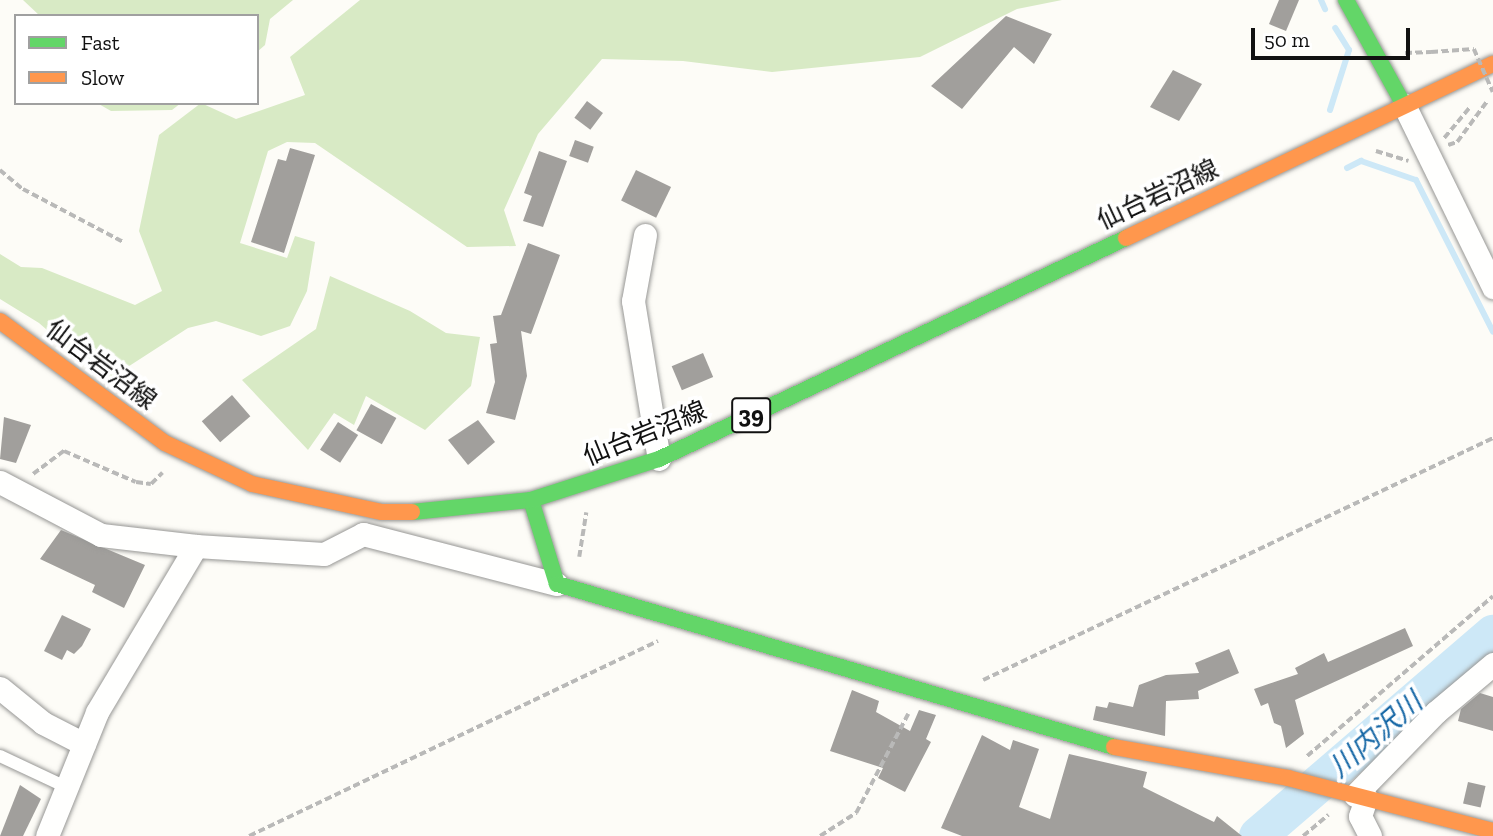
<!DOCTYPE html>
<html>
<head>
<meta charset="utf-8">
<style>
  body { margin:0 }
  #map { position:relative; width:1493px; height:836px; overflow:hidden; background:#fdfcf7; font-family:"Zilla Slab","Noto Sans JP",serif }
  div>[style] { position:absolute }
  .forest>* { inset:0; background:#d8eac5 }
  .stream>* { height:6px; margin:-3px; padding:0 3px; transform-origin:3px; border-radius:3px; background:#cde8f7 }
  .river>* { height:38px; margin:-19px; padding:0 19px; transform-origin:19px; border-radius:19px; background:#cde8f7 }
  .building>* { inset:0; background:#a19f9c; transform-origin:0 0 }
  .path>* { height:3.5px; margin-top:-1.75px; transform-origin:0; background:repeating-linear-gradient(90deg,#b9b9b8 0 7px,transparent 0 10.5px) }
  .roads { filter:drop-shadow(0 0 2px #979795) drop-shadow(0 0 2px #979795) }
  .lane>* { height:12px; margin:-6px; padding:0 6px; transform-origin:6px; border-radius:6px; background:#fffffe }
  .street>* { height:23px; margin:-11.5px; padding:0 11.5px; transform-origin:11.5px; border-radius:11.5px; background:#fffffe }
  .fast>* { height:16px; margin:-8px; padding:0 8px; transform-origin:8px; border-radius:8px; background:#63d668 }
  .slow>* { height:16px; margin:-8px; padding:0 8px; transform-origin:8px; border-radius:8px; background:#ff974d }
  .path-bridge>* { height:3.5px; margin-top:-1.75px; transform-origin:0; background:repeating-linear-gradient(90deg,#b9b9b8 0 7px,transparent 0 10.5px) }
  span { translate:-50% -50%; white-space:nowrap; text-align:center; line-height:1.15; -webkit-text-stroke:7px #fff; paint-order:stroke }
  .shield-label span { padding:2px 5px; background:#fff; border:2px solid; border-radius:5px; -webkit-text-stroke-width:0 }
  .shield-label { font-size:24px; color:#111; font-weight:700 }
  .street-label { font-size:26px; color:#111 }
  .water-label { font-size:28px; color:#1768a6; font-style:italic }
  .legend { position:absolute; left:14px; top:14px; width:245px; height:91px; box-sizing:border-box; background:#fff; border:2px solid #a0a0a0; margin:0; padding:9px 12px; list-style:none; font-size:21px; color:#111 }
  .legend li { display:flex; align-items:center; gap:14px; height:35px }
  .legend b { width:35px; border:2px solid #a0a0a0 }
  .scale { position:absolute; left:1251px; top:28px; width:159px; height:32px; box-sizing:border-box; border:4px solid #111; border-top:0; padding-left:9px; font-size:21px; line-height:24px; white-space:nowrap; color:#111; -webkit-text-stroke:5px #fff; paint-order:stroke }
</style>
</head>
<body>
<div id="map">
  <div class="forest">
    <i style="clip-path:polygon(23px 0,293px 0,270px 19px,265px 45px,257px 52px,257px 16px,40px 16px)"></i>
    <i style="clip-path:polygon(360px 0,1062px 0,1017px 9px,920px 57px,772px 72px,683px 61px,602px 59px,538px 134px,504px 210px,516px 246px,467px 247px,315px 143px,287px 142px,268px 151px,240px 243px,287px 258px,295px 236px,315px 242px,307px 291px,290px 326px,261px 336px,216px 321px,188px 328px,106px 381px,39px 323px,0 299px,0 254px,21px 267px,42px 268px,135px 305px,162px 291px,139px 231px,159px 135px,201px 103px,236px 119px,305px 95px,290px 57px)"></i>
    <i style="clip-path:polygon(97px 103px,181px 103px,172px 110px,111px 111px)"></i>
    <i style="clip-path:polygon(330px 276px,410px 311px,446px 333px,480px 337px,471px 386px,425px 430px,366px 396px,354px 425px,334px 413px,308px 450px,242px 380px,316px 329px)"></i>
  </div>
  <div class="stream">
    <i style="left:1321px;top:0;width:10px;rotate:66deg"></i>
    <i style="left:1330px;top:110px;width:63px;rotate:-72.4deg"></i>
    <i style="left:1349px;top:50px;width:26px;rotate:-122deg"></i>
    <i style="left:1347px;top:168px;width:16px;rotate:-27deg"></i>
    <i style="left:1361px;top:161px;width:58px;rotate:19.1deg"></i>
    <i style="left:1416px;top:180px;width:170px;rotate:63.1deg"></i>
  </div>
  <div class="river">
    <i style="left:1258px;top:836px;width:310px;rotate:-40.7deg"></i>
  </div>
  <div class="building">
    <i style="clip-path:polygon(1279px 0,1299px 0,1286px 31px,1269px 24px)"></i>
    <i style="clip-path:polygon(1006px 16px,1052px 34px,1034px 64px,1014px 47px,962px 109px,931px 86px)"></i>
    <i style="clip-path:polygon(1173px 70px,1202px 84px,1179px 121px,1150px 107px)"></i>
    <i style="left:587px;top:101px;width:20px;height:21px;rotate:37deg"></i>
    <i style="left:575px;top:140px;width:20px;height:17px;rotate:20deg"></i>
    <i style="clip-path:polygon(290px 148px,315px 155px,284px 253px,251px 242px,278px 159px,286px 161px)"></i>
    <i style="clip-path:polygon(539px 151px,567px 161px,543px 227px,523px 221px,532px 196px,524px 193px)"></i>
    <i style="left:636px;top:170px;width:39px;height:34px;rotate:26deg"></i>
    <i style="clip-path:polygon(528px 243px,560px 255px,531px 334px,521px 331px,527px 376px,515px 420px,486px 413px,495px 382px,490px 344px,497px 343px,493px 316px,501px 315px)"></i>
    <i style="left:703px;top:353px;width:26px;height:34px;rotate:67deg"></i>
    <i style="left:232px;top:395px;width:28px;height:40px;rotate:49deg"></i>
    <i style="left:371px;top:404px;width:29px;height:30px;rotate:29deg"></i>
    <i style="clip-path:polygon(4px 417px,31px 425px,16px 463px,0 459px)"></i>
    <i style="clip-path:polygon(478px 420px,495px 442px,468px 465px,448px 440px)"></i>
    <i style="left:338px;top:422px;width:24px;height:33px;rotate:33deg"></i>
    <i style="clip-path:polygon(61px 530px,145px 565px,124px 608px,92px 592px,95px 585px,40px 559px)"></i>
    <i style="clip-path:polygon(62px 615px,91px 629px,82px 646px,74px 654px,67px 650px,62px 660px,44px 651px)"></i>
    <i style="clip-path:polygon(1405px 628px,1413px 646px,1295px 700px,1304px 734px,1286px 748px,1281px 726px,1274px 723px,1268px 703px,1261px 706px,1254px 689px,1298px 674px,1295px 668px,1324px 653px,1328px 662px)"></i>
    <i style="clip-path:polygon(1229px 649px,1239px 673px,1198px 691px,1199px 699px,1166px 701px,1165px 736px,1093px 720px,1096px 706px,1107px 708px,1109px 702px,1133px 707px,1139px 685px,1166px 675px,1199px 673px,1195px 663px)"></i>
    <i style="clip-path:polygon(852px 690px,879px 701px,876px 712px,910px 731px,919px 710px,936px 715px,926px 739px,931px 742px,905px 792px,878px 778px,883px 768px,830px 751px)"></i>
    <i style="clip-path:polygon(1480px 693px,1493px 697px,1493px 731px,1458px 721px,1461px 709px)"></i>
    <i style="clip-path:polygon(982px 735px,1010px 750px,1013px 740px,1039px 749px,1019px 807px,1050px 819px,1069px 754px,1147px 772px,1143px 787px,1214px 822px,1217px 816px,1242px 836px,962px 836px,941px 828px)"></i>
    <i style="left:1468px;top:782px;width:18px;height:22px;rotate:13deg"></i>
    <i style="clip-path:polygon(20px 785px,41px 799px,23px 836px,0 836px)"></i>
  </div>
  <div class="path">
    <i style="left:1405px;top:53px;width:26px;rotate:-2deg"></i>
    <i style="left:1444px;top:138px;width:40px;rotate:-50deg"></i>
    <i style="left:1448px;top:145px;width:9px;rotate:-18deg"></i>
    <i style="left:1457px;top:142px;width:52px;rotate:-53.6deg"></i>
    <i style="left:1376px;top:151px;width:34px;rotate:17deg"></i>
    <i style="left:0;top:170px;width:30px;rotate:40deg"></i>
    <i style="left:23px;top:189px;width:113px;rotate:27.9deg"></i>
    <i style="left:33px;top:474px;width:39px;rotate:-37deg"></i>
    <i style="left:64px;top:451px;width:78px;rotate:23.3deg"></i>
    <i style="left:136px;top:482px;width:15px;rotate:8deg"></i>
    <i style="left:151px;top:484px;width:16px;rotate:-45deg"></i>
    <i style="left:579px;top:557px;width:45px;rotate:-81deg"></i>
    <i style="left:983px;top:680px;width:565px;rotate:-25.38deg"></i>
    <i style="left:1307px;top:756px;width:245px;rotate:-40.7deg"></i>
    <i style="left:249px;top:836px;width:453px;rotate:-25.5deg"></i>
    <i style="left:820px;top:836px;width:43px;rotate:-32.6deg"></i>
    <i style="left:856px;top:813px;width:112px;rotate:-62.3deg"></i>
    <i style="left:1303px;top:836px;width:33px;rotate:-40deg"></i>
  </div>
  <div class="roads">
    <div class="lane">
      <i style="left:0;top:756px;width:75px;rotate:25.2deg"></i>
    </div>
    <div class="street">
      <i style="left:1404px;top:105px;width:203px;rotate:63.9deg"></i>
      <i style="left:645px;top:235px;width:67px;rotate:100.3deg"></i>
      <i style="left:633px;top:301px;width:160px;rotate:80.7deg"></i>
      <i style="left:0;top:482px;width:114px;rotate:27.7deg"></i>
      <i style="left:101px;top:535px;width:96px;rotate:6.6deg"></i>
      <i style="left:0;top:688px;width:55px;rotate:39.1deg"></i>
      <i style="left:43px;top:723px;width:46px;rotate:27.1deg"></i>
      <i style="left:1355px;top:795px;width:116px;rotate:-45.7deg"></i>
      <i style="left:1436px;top:712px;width:75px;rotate:-40.1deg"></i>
      <i style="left:1366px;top:798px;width:19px;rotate:108deg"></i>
      <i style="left:1360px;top:816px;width:22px;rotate:63deg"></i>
      <i style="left:47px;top:836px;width:134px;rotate:-68deg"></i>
      <i style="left:97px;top:712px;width:193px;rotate:-59.2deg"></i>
      <i style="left:196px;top:546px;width:128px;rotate:3.6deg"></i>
      <i style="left:324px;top:554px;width:44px;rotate:-27.1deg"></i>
      <i style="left:363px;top:534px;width:200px;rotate:14.5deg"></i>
    </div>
    <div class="fast">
      <i style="left:1346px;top:0;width:120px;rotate:61.1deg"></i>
      <i style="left:531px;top:500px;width:88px;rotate:72.8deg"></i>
      <i style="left:557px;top:584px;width:580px;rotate:16.31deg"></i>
      <i style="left:412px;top:512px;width:120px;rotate:-5.8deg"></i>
      <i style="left:531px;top:500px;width:134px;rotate:-17.8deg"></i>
      <i style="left:659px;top:459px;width:517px;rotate:-25.33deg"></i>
    </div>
    <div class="slow">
      <i style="left:1126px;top:238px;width:406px;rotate:-25.4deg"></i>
      <i style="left:0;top:321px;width:205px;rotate:36.5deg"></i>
      <i style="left:165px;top:443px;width:96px;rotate:25.2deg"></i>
      <i style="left:252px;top:484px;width:133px;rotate:12.2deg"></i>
      <i style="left:382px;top:512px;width:30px"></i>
      <i style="left:1114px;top:747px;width:177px;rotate:10.1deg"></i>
      <i style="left:1288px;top:778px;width:212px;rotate:14.5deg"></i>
    </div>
  </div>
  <div class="path-bridge">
    <i style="left:1431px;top:52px;width:43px;rotate:-4deg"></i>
    <i style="left:1474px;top:49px;width:47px;rotate:66.2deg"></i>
  </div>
  <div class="shield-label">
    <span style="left:751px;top:415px">39</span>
  </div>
  <div class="street-label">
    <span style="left:1158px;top:195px;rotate:-25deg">仙台岩沼線</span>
    <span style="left:101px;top:365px;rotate:37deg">仙台岩沼線</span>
    <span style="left:645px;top:434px;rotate:-22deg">仙台岩沼線</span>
  </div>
  <div class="water-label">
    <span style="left:1376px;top:735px;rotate:-41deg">川内沢川</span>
  </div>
  <ul class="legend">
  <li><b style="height:9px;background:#63d668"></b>Fast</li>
  <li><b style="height:9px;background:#ff974d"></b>Slow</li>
  </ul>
  <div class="scale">50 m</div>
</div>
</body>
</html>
